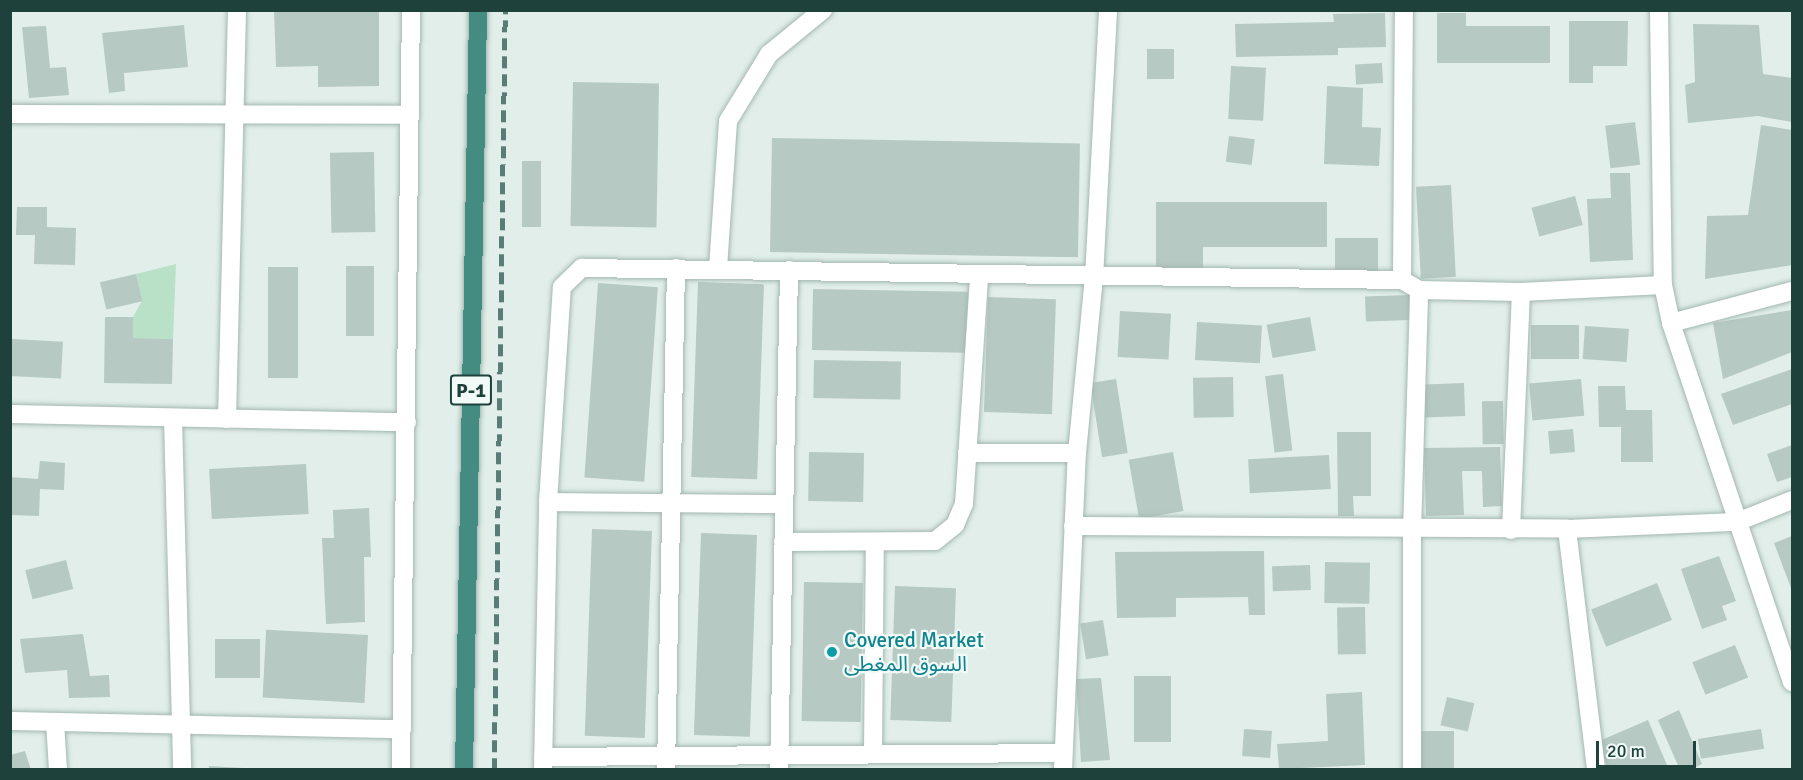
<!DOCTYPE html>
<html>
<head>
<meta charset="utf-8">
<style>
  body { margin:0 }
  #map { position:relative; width:1803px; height:780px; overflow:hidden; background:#e1eee9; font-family:Signika,"Noto Sans Arabic",sans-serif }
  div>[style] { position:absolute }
  .green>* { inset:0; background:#b8e1c7 }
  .building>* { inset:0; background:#b6c9c3; transform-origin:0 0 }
  .roads { filter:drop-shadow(0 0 2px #a3b7b1) drop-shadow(0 0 2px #a3b7b1) }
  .minor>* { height:18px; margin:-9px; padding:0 9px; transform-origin:9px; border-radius:9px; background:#fff }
  .trunk>* { height:18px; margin:-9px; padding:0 9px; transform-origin:9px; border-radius:9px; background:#448c82 }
  .rail>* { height:4.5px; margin-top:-2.25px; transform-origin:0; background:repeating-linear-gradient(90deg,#5a7c76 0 12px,transparent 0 18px) }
  .dots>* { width:16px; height:16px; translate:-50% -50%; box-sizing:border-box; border:3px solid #f2faf7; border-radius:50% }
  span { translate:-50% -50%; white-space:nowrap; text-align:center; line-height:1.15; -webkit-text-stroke:4.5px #f2faf7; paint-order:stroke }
  .shield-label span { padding:2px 4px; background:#f2faf7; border:2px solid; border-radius:4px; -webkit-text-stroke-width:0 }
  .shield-label { font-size:20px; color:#1f413b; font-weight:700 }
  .culture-label { font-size:21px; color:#0d838f }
  .left { translate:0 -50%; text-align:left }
  .frame { position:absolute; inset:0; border:12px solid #1f413b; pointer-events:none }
  .scale { position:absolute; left:1596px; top:741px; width:100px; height:27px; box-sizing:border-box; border:3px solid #1f413b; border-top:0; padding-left:8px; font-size:18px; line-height:21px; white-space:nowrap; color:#1f413b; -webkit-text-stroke:4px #f2faf7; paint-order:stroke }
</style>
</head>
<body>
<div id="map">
  <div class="green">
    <i style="clip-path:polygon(176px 264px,173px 339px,133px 338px,133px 317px,142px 301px,136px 274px)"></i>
  </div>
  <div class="building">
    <i style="clip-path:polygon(274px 10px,379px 10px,379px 86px,318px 87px,318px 66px,276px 67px)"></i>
    <i style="clip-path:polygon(1385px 13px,1386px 47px,1338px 48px,1338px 55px,1236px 57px,1235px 24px,1334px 22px,1333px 14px)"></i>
    <i style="clip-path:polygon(1437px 13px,1466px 13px,1466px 26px,1550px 26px,1550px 63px,1437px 63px)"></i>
    <i style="clip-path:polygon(1569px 21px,1628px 21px,1627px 66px,1593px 66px,1593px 83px,1569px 83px)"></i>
    <i style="clip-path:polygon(1693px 24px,1759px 25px,1763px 74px,1792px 78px,1792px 122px,1758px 116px,1688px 123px,1685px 85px,1695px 82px)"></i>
    <i style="clip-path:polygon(184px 25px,188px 67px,124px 73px,125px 91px,109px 93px,102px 33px)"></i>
    <i style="clip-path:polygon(46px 26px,50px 68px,66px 67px,69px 95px,29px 98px,22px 27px)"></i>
    <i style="left:1147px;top:49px;width:27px;height:30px"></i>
    <i style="left:1382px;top:63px;width:20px;height:27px;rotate:87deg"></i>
    <i style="left:1231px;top:66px;width:35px;height:53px;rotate:3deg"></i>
    <i style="left:573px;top:82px;width:86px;height:144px;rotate:1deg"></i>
    <i style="clip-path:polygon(1327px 86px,1363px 88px,1362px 127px,1381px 128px,1379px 166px,1324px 164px)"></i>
    <i style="left:1635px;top:122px;width:43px;height:30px;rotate:83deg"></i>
    <i style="clip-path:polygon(1761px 125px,1792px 130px,1792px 265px,1705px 279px,1707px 216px,1748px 215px)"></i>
    <i style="left:1229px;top:136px;width:26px;height:26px;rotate:7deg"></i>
    <i style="left:772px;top:138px;width:308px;height:114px;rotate:1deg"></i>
    <i style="left:374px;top:152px;width:80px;height:44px;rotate:89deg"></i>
    <i style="left:522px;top:161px;width:19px;height:66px"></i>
    <i style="clip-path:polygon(1610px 173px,1630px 173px,1633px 260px,1590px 262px,1587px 199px,1611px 198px)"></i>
    <i style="left:1451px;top:185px;width:92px;height:35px;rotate:87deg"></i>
    <i style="left:1575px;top:196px;width:30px;height:45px;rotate:75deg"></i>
    <i style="clip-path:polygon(1156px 202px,1327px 202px,1327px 247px,1203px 247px,1203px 273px,1156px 273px)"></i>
    <i style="clip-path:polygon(17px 207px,47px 207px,47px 227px,76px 228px,75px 265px,34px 264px,35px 235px,16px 235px)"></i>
    <i style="left:1335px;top:238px;width:43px;height:38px"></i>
    <i style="left:346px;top:266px;width:28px;height:70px"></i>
    <i style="left:268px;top:267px;width:30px;height:111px"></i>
    <i style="left:136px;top:274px;width:28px;height:37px;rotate:77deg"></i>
    <i style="left:698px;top:282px;width:66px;height:195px;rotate:2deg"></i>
    <i style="left:598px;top:283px;width:60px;height:195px;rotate:4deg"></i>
    <i style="left:813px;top:289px;width:155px;height:61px;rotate:1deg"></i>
    <i style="left:1409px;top:295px;width:25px;height:44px;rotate:88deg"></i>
    <i style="left:988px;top:297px;width:68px;height:115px;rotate:2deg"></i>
    <i style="clip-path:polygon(1792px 310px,1792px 352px,1723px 379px,1713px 323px)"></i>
    <i style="left:1120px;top:311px;width:51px;height:46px;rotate:3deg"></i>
    <i style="clip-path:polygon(105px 317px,133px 317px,133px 338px,173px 339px,172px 384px,104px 383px)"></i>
    <i style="left:1310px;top:317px;width:34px;height:44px;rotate:80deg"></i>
    <i style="left:1197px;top:322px;width:65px;height:38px;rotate:3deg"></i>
    <i style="left:1531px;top:325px;width:48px;height:34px"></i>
    <i style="left:1585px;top:326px;width:44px;height:33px;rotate:4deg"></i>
    <i style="left:12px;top:339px;width:51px;height:37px;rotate:3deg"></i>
    <i style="left:814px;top:360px;width:87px;height:38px;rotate:1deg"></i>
    <i style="clip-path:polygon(1792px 369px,1792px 404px,1733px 425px,1721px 394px)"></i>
    <i style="left:1283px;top:374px;width:77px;height:18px;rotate:83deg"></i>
    <i style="left:1233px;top:377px;width:40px;height:40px;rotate:89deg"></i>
    <i style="left:1116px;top:379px;width:75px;height:26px;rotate:81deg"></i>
    <i style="left:1581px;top:379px;width:37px;height:52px;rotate:85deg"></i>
    <i style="left:1464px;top:383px;width:33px;height:40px;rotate:88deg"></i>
    <i style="clip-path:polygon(1598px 386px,1625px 386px,1626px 410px,1652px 410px,1653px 462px,1621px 462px,1621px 427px,1599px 427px)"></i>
    <i style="left:1503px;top:401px;width:43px;height:21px;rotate:89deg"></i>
    <i style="left:1573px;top:429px;width:23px;height:25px;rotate:85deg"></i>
    <i style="clip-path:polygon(1337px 432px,1371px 432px,1371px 496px,1353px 496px,1354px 516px,1338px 516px)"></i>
    <i style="clip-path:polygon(1792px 445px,1792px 477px,1777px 482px,1767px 454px)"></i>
    <i style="clip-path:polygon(1500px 447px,1502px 506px,1483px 507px,1482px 471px,1462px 471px,1464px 515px,1426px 516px,1424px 448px)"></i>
    <i style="left:809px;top:452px;width:55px;height:49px;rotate:1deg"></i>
    <i style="left:1173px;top:452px;width:60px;height:45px;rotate:80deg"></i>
    <i style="left:1329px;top:455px;width:34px;height:81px;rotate:87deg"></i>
    <i style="clip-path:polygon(40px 461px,65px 463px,64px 490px,40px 489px,39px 516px,10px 515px,10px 477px,38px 479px)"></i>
    <i style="left:306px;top:464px;width:50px;height:97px;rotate:87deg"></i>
    <i style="clip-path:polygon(369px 508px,371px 557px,364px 557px,365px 622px,326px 624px,322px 538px,334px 538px,333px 510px)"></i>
    <i style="left:592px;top:529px;width:60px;height:207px;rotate:2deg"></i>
    <i style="left:701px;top:533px;width:56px;height:202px;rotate:2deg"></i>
    <i style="clip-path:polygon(1792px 536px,1792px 587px,1791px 588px,1774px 543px)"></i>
    <i style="clip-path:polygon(1264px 551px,1265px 615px,1249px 615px,1248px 597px,1176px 598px,1176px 617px,1117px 618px,1115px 552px)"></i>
    <i style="clip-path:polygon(1719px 556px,1736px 601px,1722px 606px,1727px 620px,1702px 629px,1681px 569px)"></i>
    <i style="left:66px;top:560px;width:30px;height:42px;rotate:76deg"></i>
    <i style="left:1325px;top:562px;width:45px;height:41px;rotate:1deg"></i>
    <i style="left:1310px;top:565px;width:25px;height:38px;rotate:88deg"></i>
    <i style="left:804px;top:582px;width:59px;height:139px;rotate:1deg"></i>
    <i style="left:1657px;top:583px;width:40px;height:71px;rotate:68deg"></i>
    <i style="left:895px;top:586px;width:61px;height:134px;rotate:2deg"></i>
    <i style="left:1365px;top:607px;width:47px;height:28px;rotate:89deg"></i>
    <i style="left:1103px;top:620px;width:36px;height:23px;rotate:81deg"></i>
    <i style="clip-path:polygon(83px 634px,90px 676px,109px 675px,110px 697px,69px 698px,67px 670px,25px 673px,20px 639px)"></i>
    <i style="left:368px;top:635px;width:68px;height:102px;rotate:93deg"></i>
    <i style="left:215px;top:639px;width:45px;height:39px"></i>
    <i style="left:1735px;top:645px;width:35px;height:46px;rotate:68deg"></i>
    <i style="left:1134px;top:676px;width:37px;height:66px"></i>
    <i style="clip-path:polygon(1101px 678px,1110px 760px,1081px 762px,1076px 679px)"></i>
    <i style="clip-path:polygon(1362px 692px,1365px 765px,1279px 769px,1277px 744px,1328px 741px,1326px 694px)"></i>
    <i style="left:1447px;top:697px;width:28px;height:29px;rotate:13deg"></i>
    <i style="clip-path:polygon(1679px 710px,1702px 764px,1690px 770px,1680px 770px,1658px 720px)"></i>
    <i style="clip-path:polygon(1648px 720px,1669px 770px,1609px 770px,1597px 742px)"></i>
    <i style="left:1244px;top:729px;width:28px;height:27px;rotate:4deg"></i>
    <i style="left:1761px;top:729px;width:20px;height:64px;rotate:81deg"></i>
    <i style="left:1419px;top:731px;width:35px;height:39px"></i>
    <i style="clip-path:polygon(25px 751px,31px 770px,10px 770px,10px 755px)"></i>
    <i style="clip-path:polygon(209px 766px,243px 768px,243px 770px,209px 770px)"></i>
  </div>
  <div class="roads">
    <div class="minor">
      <i style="left:1659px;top:10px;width:275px;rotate:89.2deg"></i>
      <i style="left:1663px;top:285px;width:39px;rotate:78deg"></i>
      <i style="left:1671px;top:323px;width:379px;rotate:71.4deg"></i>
      <i style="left:10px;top:114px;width:398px;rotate:0.1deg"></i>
      <i style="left:718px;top:268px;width:147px;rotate:-86.1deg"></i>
      <i style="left:728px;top:121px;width:79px;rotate:-58.5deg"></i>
      <i style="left:769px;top:54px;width:70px;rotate:-39.2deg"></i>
      <i style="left:1402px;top:280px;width:270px;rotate:-89.6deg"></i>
      <i style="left:1671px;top:323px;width:125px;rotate:-14.8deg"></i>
      <i style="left:10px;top:414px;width:397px;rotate:1.2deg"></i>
      <i style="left:173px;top:419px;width:351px;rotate:88.5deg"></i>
      <i style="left:227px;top:419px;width:409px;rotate:-88.6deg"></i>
      <i style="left:967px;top:453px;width:110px"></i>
      <i style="left:548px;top:502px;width:236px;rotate:0.5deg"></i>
      <i style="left:1073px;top:526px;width:494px;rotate:0.3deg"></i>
      <i style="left:1567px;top:529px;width:170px;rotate:-2.4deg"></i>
      <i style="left:1737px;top:522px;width:59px;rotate:-21.8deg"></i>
      <i style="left:1567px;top:529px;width:243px;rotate:83.1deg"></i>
      <i style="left:1511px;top:530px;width:238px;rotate:-87.6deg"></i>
      <i style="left:783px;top:542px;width:152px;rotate:-0.4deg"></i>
      <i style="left:935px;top:541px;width:26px;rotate:-39deg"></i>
      <i style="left:955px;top:525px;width:23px;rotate:-67deg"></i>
      <i style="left:964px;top:504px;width:228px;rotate:-86.2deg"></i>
      <i style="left:10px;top:721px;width:392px;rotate:1.2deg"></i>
      <i style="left:55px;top:722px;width:48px;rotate:86.4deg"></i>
      <i style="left:873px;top:754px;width:210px;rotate:-89.5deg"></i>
      <i style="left:543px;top:757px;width:519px;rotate:-0.44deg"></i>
      <i style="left:401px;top:770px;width:760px;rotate:-89.25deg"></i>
      <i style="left:543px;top:770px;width:268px;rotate:-88.9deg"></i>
      <i style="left:548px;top:502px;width:215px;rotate:-86.3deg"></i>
      <i style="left:562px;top:287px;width:28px;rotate:-44deg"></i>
      <i style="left:582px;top:268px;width:820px;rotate:0.84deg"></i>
      <i style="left:1402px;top:280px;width:20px;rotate:30deg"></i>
      <i style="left:1419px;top:290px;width:102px;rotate:1.1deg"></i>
      <i style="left:1521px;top:292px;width:142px;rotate:-2.8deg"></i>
      <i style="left:666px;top:770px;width:502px;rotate:-88.86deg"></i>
      <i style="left:779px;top:770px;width:500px;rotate:-88.85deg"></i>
      <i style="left:1063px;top:770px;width:317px;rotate:-87.5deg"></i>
      <i style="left:1077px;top:453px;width:176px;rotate:-84.5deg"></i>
      <i style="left:1094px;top:278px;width:268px;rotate:-87deg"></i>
      <i style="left:1412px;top:770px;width:238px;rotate:-90deg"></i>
      <i style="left:1412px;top:532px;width:242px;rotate:-88.3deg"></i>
    </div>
    <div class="trunk">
      <i style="left:464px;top:770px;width:760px;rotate:-88.94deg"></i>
    </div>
  </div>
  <div class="rail">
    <i style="left:494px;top:770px;width:760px;rotate:-89.17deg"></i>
  </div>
  <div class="dots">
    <i style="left:832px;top:652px;background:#0f9aa8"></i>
  </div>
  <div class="shield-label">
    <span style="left:471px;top:390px">P-1</span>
  </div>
  <div class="culture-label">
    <span class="left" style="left:844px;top:652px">Covered Market<br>السوق المغطى</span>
  </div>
  <div class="frame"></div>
  <div class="scale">20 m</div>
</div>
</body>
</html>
